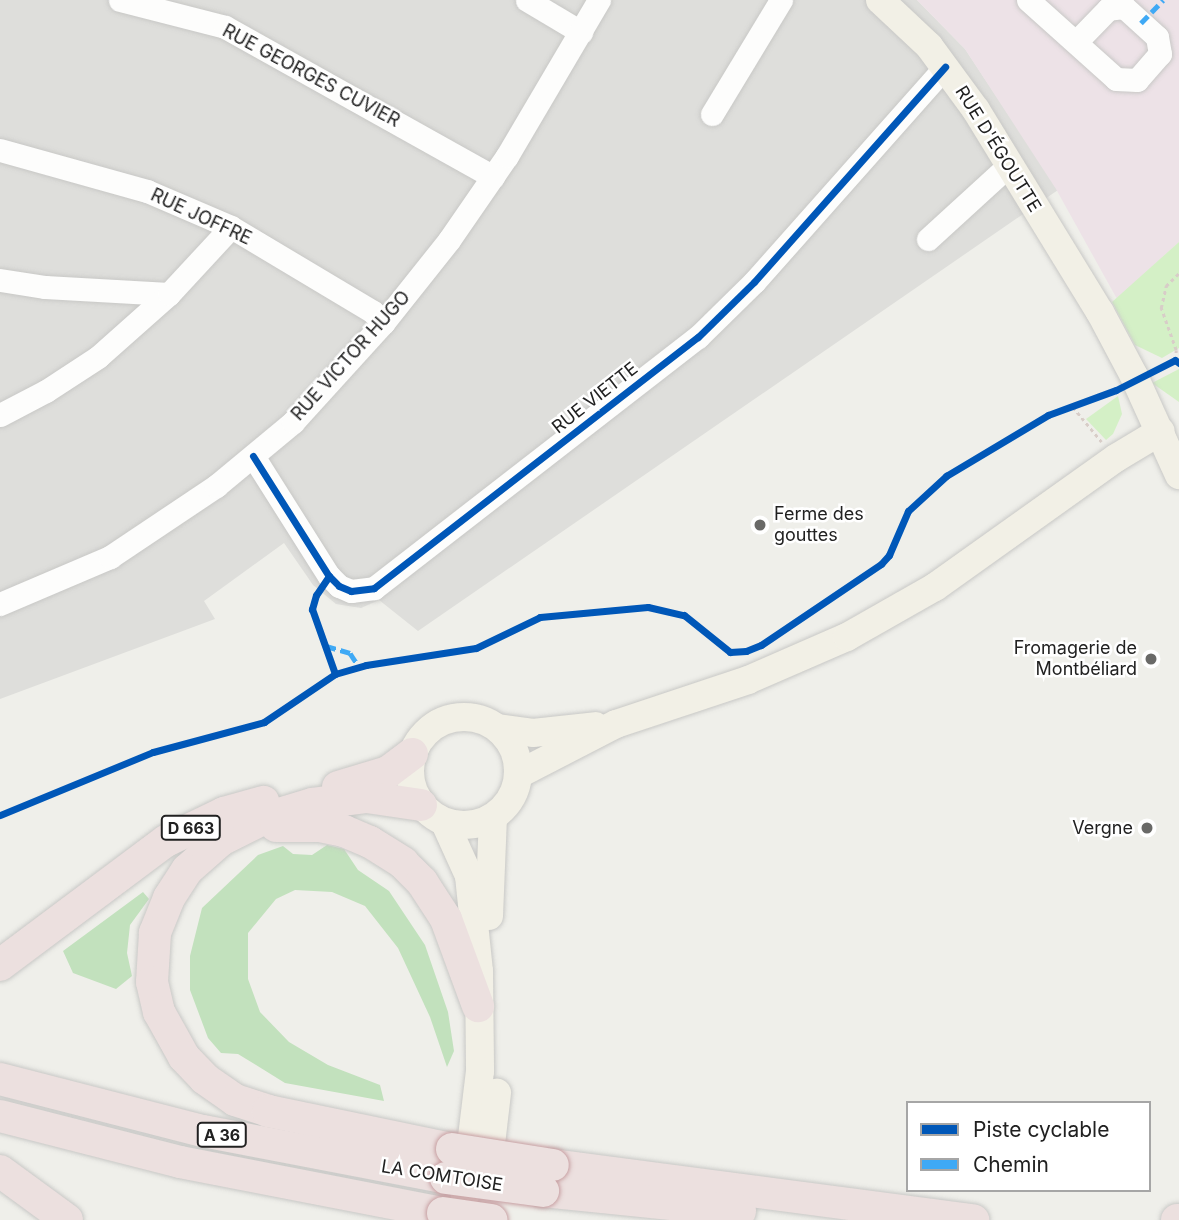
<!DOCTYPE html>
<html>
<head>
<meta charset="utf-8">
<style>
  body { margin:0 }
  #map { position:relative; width:1179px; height:1220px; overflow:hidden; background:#efefea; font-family:Inter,sans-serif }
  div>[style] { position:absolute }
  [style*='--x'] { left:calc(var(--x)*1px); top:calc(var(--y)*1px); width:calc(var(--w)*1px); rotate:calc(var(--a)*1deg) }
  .residential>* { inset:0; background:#dededb }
  .industrial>* { inset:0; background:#ede2e7 }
  .grass>* { inset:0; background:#d4f0c6 }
  .forest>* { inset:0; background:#c2e1bd }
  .path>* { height:2.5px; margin-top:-1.25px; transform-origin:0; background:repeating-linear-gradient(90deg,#d8cdc8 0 3.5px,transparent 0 7px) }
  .roads { filter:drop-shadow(0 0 2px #c8c8c6) drop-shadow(0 0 2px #c8c8c6) }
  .minor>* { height:23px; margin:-11.5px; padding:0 11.5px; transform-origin:11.5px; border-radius:11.5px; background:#fdfdfc }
  .major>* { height:28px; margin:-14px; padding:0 14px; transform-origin:14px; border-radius:14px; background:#f2f0e6 }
  .major>.ring { margin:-14px; padding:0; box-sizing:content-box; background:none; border:28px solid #f2f0e6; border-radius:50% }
  .highway>* { height:32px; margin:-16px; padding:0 16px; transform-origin:16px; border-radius:16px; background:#ece0df }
  .bridges { filter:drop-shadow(0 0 2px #c79fa2) drop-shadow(0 0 2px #c79fa2) }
  .highway-bridge>* { height:32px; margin:-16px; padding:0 16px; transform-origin:16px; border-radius:16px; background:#ece0df }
  .quiet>* { height:5px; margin-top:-2.5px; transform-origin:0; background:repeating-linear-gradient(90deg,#3fa9f5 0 10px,transparent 0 15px) }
  .cycleway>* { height:7px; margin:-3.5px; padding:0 3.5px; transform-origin:3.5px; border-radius:3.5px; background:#0057b8 }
  .dots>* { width:19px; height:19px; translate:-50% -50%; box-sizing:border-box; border:4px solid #fff; border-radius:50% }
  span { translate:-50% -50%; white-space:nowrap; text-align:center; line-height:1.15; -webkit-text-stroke:5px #fff; paint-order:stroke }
  .shield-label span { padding:2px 5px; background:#fff; border:2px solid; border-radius:5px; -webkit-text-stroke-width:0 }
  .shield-label { font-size:16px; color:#212121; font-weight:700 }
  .street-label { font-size:18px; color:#212121 }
  .poi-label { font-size:18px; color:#212121 }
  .left { translate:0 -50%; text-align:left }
  .right { translate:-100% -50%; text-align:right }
  .legend { position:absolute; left:906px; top:1101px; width:245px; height:91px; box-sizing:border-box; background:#fff; border:2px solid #a6a6a6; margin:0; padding:9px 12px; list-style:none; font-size:21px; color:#212121 }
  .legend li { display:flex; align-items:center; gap:14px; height:35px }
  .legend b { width:35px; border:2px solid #a6a6a6 }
</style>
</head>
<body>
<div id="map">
  <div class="residential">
    <div style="clip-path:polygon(0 0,917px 0,965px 49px,1058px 190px,418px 631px,379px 600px,361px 608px,336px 604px,313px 585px,284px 543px,204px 601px,215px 619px,0 699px)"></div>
  </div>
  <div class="industrial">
    <div style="clip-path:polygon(917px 0,1179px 0,1179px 242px,1117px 299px,1056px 189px,965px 49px)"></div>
  </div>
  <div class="grass">
    <div style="clip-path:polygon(1179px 242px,1179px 348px,1162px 358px,1135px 345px,1112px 302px)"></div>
    <div style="clip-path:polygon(1179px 369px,1179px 402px,1152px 383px)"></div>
    <div style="clip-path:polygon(1118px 396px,1122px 414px,1113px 434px,1106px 440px,1086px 419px)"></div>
  </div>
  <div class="forest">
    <div style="clip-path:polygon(327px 845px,344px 849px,358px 870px,389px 891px,425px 945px,448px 1012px,454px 1051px,447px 1067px,430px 1017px,398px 948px,365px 906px,332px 892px,295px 890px,276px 899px,248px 933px,248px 979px,260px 1012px,289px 1042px,328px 1065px,380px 1085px,384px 1101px,285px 1083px,238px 1054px,221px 1053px,208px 1038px,190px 990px,190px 956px,202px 908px,258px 855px,283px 846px,293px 854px,312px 855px)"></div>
    <div style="clip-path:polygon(143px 892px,149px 899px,130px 925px,127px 953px,132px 976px,116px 989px,73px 973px,63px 951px)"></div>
  </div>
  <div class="path">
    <div style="--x:1175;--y:360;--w:10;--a:-84"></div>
    <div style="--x:1176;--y:350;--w:45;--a:-109.7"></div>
    <div style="--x:1161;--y:308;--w:23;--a:-77"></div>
    <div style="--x:1166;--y:286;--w:18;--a:-45"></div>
    <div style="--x:1073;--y:407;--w:45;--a:50.4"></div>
  </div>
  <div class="roads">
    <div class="minor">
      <div style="--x:120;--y:0;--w:108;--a:14.4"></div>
      <div style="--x:225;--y:27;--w:307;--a:29.2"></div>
      <div style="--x:527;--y:0;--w:63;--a:30.7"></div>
      <div style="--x:1028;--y:0;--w:118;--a:41.9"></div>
      <div style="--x:1116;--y:79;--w:21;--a:3"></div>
      <div style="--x:1137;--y:80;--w:35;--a:-49"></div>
      <div style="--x:1160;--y:54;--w:17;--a:-100"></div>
      <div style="--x:1157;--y:37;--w:45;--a:-137.7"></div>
      <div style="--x:1124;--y:7;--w:16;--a:173"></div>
      <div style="--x:1108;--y:9;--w:46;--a:134.1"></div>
      <div style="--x:712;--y:114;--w:133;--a:-58.8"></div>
      <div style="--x:0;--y:150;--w:153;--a:15.6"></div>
      <div style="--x:147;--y:191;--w:91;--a:23.2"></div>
      <div style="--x:231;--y:227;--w:165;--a:30.9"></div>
      <div style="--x:373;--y:312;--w:15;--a:48"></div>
      <div style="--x:928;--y:239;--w:110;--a:-42.4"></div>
      <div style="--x:0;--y:280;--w:46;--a:8.8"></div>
      <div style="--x:45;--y:287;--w:124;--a:3.2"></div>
      <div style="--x:0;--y:415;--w:52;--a:-27.6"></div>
      <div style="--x:46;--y:391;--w:62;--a:-33.2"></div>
      <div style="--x:98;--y:357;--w:95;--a:-41.6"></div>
      <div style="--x:169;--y:294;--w:91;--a:-47.2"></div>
      <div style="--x:253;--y:456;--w:142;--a:57.7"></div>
      <div style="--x:329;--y:576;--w:14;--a:45"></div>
      <div style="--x:339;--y:586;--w:13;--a:23"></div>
      <div style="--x:351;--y:591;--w:23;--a:-7"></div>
      <div style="--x:374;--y:588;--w:410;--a:-37.8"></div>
      <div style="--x:698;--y:337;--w:78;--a:-44.5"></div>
      <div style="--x:754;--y:282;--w:288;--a:-48.4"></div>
      <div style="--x:0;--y:604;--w:120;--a:-23.1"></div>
      <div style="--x:110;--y:557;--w:128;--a:-33.8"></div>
      <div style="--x:216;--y:486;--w:100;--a:-39.7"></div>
      <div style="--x:293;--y:422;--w:134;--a:-47.7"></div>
      <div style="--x:383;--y:323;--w:106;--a:-51.5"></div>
      <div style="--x:449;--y:240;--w:102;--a:-55.4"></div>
      <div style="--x:507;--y:156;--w:181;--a:-59.5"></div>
    </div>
    <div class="major">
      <div style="--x:880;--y:0;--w:67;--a:43.2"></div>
      <div style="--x:929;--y:46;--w:79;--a:53.7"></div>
      <div style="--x:976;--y:110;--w:237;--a:58.5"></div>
      <div style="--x:1100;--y:312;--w:72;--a:62"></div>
      <div style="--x:1134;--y:376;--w:109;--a:65.6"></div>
      <div class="ring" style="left:410px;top:717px;width:80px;height:80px"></div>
      <div style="--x:498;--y:728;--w:35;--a:8"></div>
      <div style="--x:533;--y:733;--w:63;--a:-6.3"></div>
      <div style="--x:519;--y:774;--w:109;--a:-27.3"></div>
      <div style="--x:616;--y:724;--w:139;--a:-18.4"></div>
      <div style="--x:748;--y:680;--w:108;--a:-23.5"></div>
      <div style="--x:847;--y:637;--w:101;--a:-29.6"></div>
      <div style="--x:935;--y:587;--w:222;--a:-35.5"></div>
      <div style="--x:1116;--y:458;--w:52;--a:-31"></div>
      <div style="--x:445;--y:823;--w:58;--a:65.6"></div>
      <div style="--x:469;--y:876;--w:96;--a:84"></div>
      <div style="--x:479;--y:971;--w:100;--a:89.4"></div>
      <div style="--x:480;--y:1071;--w:150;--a:96.9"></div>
      <div style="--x:489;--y:916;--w:98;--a:-87.7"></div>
      <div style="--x:487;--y:1178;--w:86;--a:-83.3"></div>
    </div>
    <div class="highway">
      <div style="--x:338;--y:787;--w:52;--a:-16.7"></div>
      <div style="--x:388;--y:772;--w:30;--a:-37"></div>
      <div style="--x:421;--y:805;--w:55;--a:-171.6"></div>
      <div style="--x:367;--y:797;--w:55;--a:172.7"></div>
      <div style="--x:312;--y:804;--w:51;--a:163"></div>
      <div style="--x:263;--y:819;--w:47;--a:153.4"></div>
      <div style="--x:221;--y:840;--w:45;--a:138.6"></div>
      <div style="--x:187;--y:870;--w:33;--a:123"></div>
      <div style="--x:169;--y:898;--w:38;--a:112"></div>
      <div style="--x:155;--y:933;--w:49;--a:93.5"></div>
      <div style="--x:152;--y:982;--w:31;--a:77"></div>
      <div style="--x:159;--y:1012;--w:51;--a:60.9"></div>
      <div style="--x:184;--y:1057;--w:30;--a:46"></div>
      <div style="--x:205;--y:1079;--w:37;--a:35"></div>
      <div style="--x:235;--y:1100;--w:35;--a:18"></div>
      <div style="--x:268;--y:1111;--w:188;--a:11.7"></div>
      <div style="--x:276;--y:826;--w:44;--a:0"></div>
      <div style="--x:320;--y:826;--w:25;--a:12"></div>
      <div style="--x:344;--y:831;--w:28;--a:23"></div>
      <div style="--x:370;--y:842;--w:39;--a:32"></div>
      <div style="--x:403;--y:863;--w:27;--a:45"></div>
      <div style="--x:422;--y:882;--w:44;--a:57"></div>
      <div style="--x:446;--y:919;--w:93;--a:69.8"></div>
      <div style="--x:0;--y:965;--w:207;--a:-36.8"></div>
      <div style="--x:166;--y:841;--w:64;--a:-25.8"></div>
      <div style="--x:224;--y:813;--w:41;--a:-15.8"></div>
      <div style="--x:0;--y:1079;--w:210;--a:14.4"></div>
      <div style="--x:203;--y:1131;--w:248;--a:10.9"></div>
      <div style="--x:0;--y:1116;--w:186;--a:14.3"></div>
      <div style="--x:180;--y:1162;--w:268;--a:11"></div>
      <div style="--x:553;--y:1165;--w:424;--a:7.5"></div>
      <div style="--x:0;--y:1171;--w:83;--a:36.2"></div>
      <div style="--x:543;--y:1191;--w:198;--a:5.8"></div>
      <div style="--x:1177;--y:1220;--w:2;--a:0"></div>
    </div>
  </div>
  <div class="bridges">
    <div class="highway-bridge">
      <div style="--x:452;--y:1149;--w:102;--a:9"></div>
      <div style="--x:446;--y:1178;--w:98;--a:7.6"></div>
      <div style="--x:443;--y:1213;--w:49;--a:8.3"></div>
    </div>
  </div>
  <div class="quiet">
    <div style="--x:1141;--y:23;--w:32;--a:-46"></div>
    <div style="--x:326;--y:646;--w:25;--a:16"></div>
    <div style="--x:350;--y:653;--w:17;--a:57"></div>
  </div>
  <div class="cycleway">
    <div style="--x:253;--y:456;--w:142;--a:57.7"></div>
    <div style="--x:329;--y:576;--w:14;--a:45"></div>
    <div style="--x:339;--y:586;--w:13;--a:23"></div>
    <div style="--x:351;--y:591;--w:23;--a:-7"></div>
    <div style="--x:374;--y:588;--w:410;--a:-37.8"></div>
    <div style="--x:698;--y:337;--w:78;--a:-44.5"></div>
    <div style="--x:754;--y:282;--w:288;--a:-48.4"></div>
    <div style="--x:329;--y:576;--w:23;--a:124"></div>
    <div style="--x:316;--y:595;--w:15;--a:106"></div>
    <div style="--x:312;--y:609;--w:69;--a:70.5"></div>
    <div style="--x:0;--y:815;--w:165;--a:-22.4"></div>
    <div style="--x:153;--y:752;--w:115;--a:-15.1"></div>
    <div style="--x:264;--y:722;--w:86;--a:-34.1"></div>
    <div style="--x:335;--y:674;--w:32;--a:-16"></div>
    <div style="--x:366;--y:665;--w:111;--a:-8.8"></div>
    <div style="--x:476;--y:648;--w:71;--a:-25.8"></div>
    <div style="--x:540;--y:617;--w:108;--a:-5.3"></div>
    <div style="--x:648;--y:607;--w:37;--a:13"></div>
    <div style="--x:684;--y:615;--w:59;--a:38.8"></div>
    <div style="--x:730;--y:652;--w:16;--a:-4"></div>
    <div style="--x:746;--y:651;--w:16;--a:-22"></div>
    <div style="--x:761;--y:645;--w:145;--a:-34"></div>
    <div style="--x:881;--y:564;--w:12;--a:-48"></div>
    <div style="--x:889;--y:555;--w:48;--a:-66.6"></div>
    <div style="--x:908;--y:511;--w:52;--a:-42.6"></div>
    <div style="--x:946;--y:476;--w:119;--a:-30.9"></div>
    <div style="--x:1048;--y:415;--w:72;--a:-20.2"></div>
    <div style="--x:1116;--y:390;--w:66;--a:-27"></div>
    <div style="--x:1175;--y:360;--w:5;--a:37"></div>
  </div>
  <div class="dots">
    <div style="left:760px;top:525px;background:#696967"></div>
    <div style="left:1151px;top:659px;background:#696967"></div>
    <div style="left:1147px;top:828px;background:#696967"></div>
  </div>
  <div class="shield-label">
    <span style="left:191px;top:828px">D 663</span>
    <span style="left:222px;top:1135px">A 36</span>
  </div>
  <div class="street-label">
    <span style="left:311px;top:76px;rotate:28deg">RUE GEORGES CUVIER</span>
    <span style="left:998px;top:149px;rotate:58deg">RUE D'ÉGOUTTE</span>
    <span style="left:201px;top:217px;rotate:25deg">RUE JOFFRE</span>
    <span style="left:351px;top:356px;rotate:-48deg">RUE VICTOR HUGO</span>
    <span style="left:595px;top:398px;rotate:-38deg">RUE VIETTE</span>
    <span style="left:442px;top:1176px;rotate:9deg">LA COMTOISE</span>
  </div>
  <div class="poi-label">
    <span class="left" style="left:774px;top:525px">Ferme des<br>gouttes</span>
    <span class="right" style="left:1137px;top:659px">Fromagerie de<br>Montbéliard</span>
    <span class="right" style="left:1133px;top:828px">Vergne</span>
  </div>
  <ul class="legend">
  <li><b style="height:9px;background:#0057b8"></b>Piste cyclable</li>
  <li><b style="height:9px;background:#3fa9f5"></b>Chemin</li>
  </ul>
</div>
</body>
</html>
